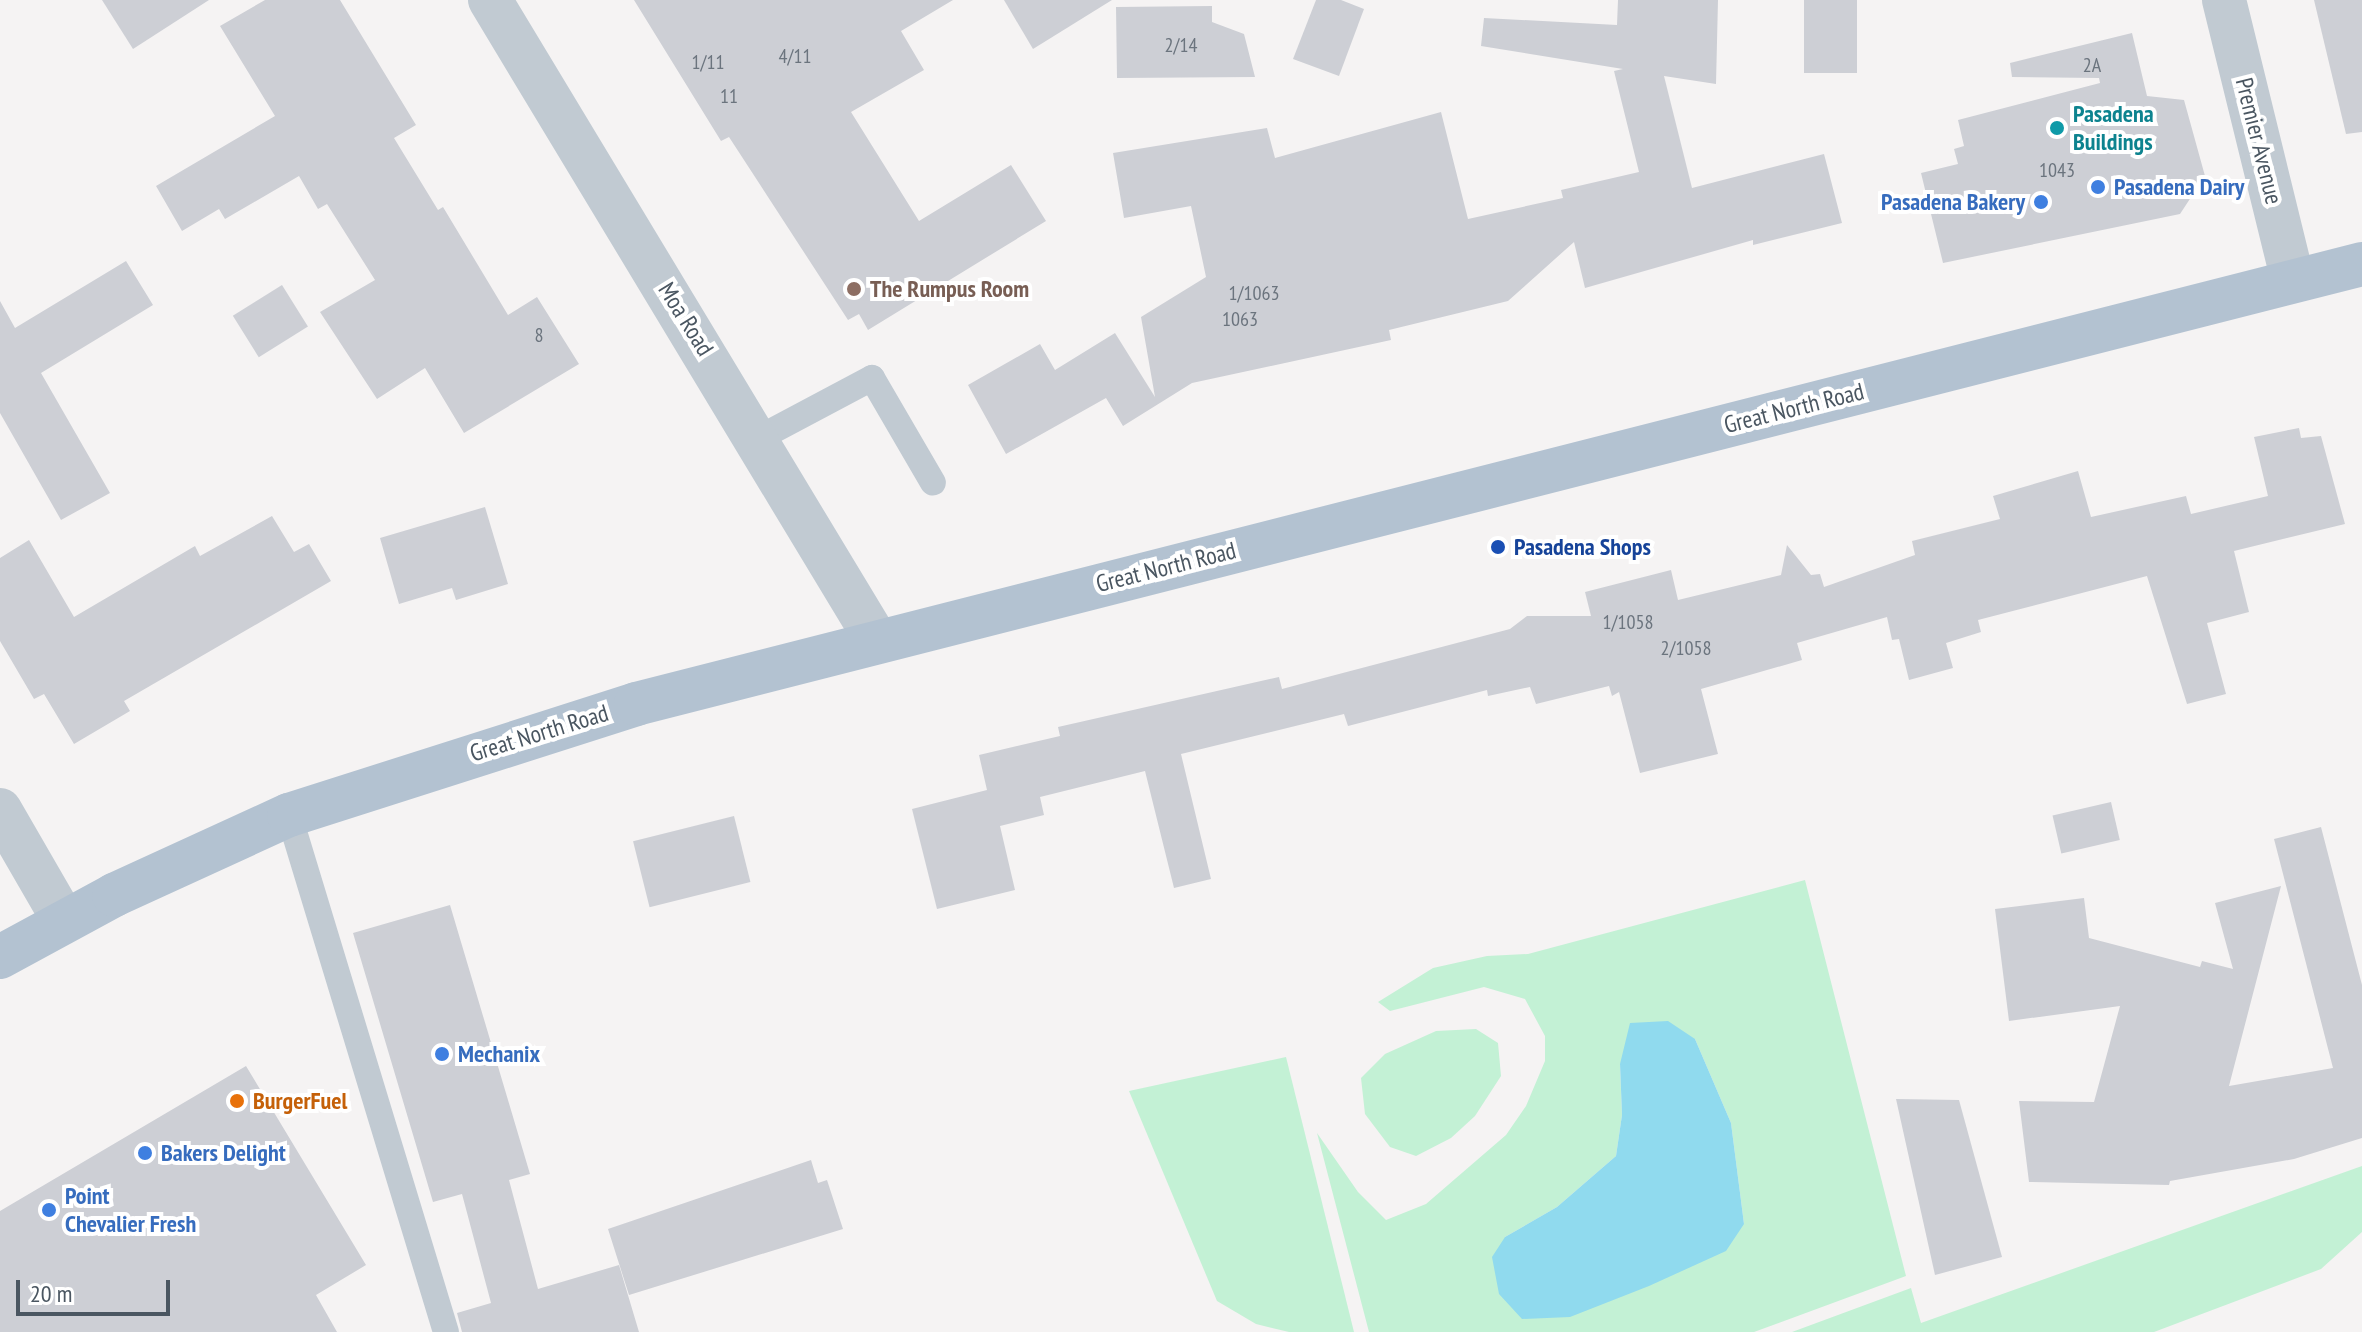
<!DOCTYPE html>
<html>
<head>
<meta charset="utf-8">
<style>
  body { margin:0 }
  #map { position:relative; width:2362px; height:1332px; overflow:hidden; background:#f5f3f3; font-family:"PT Sans Narrow",sans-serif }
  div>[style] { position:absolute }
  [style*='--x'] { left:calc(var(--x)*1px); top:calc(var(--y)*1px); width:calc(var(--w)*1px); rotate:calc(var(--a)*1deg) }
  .green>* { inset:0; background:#c3f1d5 }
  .water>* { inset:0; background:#90daee }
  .building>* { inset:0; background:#cdcfd5; transform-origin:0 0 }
  .lane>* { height:26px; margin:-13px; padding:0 13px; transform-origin:13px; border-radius:13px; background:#c1cad2 }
  .street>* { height:44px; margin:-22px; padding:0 22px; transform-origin:22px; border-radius:22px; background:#c1cad2 }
  .primary>* { height:44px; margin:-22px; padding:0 22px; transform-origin:22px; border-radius:22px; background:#b3c2d1 }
  .dots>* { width:22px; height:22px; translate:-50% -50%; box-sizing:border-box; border:4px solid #fff; border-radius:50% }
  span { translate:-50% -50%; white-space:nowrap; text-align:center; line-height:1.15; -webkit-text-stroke:8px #fff; paint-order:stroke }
  .number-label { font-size:20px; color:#6b747e }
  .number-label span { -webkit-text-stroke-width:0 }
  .culture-label { font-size:24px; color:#0d838f; font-weight:700 }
  .left { translate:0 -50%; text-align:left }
  .street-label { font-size:24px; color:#4a5661 }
  .shop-label { font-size:24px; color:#366cbe; font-weight:700 }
  .right { translate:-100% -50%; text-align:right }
  .education-label { font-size:24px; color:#785e54; font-weight:700 }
  .transit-label { font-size:24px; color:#164399; font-weight:700 }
  .food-label { font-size:24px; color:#c56008; font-weight:700 }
  .scale { position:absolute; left:16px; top:1280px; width:154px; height:36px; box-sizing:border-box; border:4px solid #4a5661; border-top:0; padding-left:10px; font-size:24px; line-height:28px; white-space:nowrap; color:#4a5661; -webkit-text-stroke:6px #fff; paint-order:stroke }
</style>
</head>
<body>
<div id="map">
  <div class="green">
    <div style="clip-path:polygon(evenodd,1805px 880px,1906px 1276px,1754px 1332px,1369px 1332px,1317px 1133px,1358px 1192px,1386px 1220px,1426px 1204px,1506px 1135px,1526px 1106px,1545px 1061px,1545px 1036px,1525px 999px,1484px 987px,1390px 1011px,1378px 1002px,1433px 968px,1487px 956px,1528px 954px,1805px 880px,1695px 1039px,1731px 1123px,1744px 1224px,1505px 1237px,1557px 1207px,1616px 1156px,1622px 1115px,1620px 1064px,1695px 1039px)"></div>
    <div style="clip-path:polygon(1476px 1029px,1498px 1043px,1501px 1076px,1475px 1116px,1451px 1138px,1416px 1156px,1390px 1147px,1365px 1114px,1361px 1078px,1385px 1054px,1436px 1031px)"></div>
    <div style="clip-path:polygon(1286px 1057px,1354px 1332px,1289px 1332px,1256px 1324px,1217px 1301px,1129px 1091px)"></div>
    <div style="clip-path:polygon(2362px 1166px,2362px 1232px,2321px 1269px,2154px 1332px,1792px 1332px,1911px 1288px,1921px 1323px)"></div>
  </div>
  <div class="water">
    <div style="clip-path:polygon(1668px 1021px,1695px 1039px,1731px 1123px,1744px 1224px,1726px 1251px,1649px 1286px,1570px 1317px,1522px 1319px,1499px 1294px,1492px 1257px,1505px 1237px,1557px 1207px,1616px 1156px,1622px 1115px,1620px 1064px,1630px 1023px)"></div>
  </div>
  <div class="building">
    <div style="clip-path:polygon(102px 0,209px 0,133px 49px)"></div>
    <div style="clip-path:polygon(265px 0,340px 0,416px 125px,394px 138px,438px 210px,443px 207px,508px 315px,537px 297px,579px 364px,464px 433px,425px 368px,377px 399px,320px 312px,375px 280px,327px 204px,318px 209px,299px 176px,225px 219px,219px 209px,182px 231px,156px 186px,275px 116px,220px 26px)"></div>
    <div style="clip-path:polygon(634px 0,953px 0,901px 31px,924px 70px,851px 112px,919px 221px,1011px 165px,1046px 221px,868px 330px,859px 314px,848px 320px,729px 137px,721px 141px)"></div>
    <div style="clip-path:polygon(1004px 0,1112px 0,1033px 49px)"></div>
    <div style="clip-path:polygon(1316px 0,1341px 0,1364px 9px,1339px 76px,1293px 59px)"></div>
    <div style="clip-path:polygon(1618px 0,1718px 0,1716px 84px,1664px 76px,1692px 188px,1824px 154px,1842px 223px,1753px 245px,1753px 240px,1585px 288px,1574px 242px,1508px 301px,1389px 330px,1391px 340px,1192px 383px,1123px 426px,1106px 398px,1006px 454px,968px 385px,1040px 344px,1055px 370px,1115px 333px,1155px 397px,1141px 317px,1206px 277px,1191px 206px,1124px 218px,1113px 153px,1267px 128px,1275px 158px,1441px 112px,1468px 219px,1563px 198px,1561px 190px,1639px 172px,1614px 71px,1623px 69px,1481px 46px,1484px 18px,1617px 25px)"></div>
    <div style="left:1804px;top:0;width:53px;height:73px"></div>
    <div style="clip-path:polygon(2314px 0,2362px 0,2362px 132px,2346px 134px)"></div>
    <div style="clip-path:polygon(1212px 6px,1212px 22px,1244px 34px,1255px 77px,1117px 78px,1116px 7px)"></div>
    <div style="clip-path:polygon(2132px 33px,2147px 96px,2184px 100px,2205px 176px,2180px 214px,1943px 263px,1921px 173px,1958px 164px,1954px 149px,1964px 146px,1958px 120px,2100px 83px,2099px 78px,2012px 77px,2010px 63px)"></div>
    <div style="clip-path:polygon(126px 261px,153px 305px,41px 373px,110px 493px,61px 520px,0 413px,0 301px,15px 328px)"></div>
    <div style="left:282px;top:285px;width:49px;height:58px;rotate:58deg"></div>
    <div style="clip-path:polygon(2299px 428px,2301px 438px,2321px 436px,2345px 524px,2234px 551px,2249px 612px,2207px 623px,2226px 694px,2187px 704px,2147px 576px,1978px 620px,1981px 632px,1946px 643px,1953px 668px,1909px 680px,1899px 639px,1892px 640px,1887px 617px,1797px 643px,1802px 660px,1701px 689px,1718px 754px,1640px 773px,1619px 692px,1612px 696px,1609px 686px,1536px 704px,1530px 687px,1488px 696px,1487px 690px,1348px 726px,1344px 714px,1181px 754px,1211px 879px,1174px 888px,1145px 771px,1040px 797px,1044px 815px,1000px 826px,1015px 890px,937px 909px,912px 809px,987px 790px,979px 755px,1060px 736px,1058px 727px,1279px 677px,1282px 689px,1510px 629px,1527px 616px,1591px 616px,1585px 592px,1671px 570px,1678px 600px,1781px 575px,1787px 545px,1811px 575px,1820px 574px,1824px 587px,1915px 555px,1912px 541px,2000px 519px,1993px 496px,2078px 471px,2091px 517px,2186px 496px,2191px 514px,2268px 496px,2254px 437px)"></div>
    <div style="clip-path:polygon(485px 507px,508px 584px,456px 600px,452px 588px,399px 604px,380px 538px)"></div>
    <div style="clip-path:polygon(272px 516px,294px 552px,309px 544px,331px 581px,124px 701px,130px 711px,74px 744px,44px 694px,34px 699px,0 641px,0 558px,29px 540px,74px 617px,195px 546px,200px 556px)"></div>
    <div style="left:2111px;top:802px;width:39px;height:60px;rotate:77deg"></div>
    <div style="left:734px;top:816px;width:68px;height:104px;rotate:76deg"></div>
    <div style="clip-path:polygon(2321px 827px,2362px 985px,2362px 1138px,2294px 1159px,2170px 1181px,2169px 1185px,2029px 1182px,2019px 1101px,2094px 1102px,2120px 1006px,2009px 1021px,1995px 909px,2084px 898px,2089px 938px,2200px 967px,2202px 961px,2233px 969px,2215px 903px,2281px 886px,2229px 1086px,2333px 1068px,2274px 839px)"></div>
    <div style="clip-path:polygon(450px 905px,530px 1174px,509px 1180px,538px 1289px,619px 1265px,639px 1332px,462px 1332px,457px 1313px,491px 1303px,462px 1194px,433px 1202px,353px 933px)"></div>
    <div style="clip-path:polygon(246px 1066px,366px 1265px,316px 1295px,337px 1332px,0 1332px,0 1211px)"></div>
    <div style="clip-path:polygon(1896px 1099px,1959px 1100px,2002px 1257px,1935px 1275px)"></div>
    <div style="clip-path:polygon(811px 1160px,818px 1183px,827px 1180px,843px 1229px,629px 1295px,608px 1229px)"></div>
  </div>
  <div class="lane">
    <div style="--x:759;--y:438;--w:128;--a:-28"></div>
    <div style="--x:872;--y:378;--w:121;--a:59.8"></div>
    <div style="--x:289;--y:815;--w:540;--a:73.11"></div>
  </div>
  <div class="street">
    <div style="--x:490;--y:0;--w:749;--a:58.88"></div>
    <div style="--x:2224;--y:0;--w:289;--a:76.2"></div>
    <div style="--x:0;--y:810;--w:128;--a:60"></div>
  </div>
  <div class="primary">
    <div style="--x:0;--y:957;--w:130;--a:-28.5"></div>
    <div style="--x:114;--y:895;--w:192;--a:-24.6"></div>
    <div style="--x:289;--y:815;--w:364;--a:-17.7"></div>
    <div style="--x:636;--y:704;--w:1781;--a:-14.3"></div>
  </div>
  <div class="dots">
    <div style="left:2057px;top:128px;background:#0f9aa8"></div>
    <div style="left:2098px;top:187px;background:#3f7fe0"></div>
    <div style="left:2041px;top:202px;background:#3f7fe0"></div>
    <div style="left:854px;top:289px;background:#8d6e63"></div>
    <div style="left:1498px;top:547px;background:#1a4fb4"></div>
    <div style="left:442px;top:1054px;background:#3f7fe0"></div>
    <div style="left:237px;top:1101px;background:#e8710a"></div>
    <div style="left:145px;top:1153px;background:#3f7fe0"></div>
    <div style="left:49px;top:1210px;background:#3f7fe0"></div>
  </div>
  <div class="number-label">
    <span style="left:1181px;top:45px">2/14</span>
    <span style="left:795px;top:56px">4/11</span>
    <span style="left:708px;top:62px">1/11</span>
    <span style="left:2092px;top:65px">2A</span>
    <span style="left:729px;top:96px">11</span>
    <span style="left:2057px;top:170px">1043</span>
    <span style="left:1254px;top:293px">1/1063</span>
    <span style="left:1240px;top:319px">1063</span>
    <span style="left:539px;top:335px">8</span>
    <span style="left:1628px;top:622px">1/1058</span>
    <span style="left:1686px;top:648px">2/1058</span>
  </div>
  <div class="culture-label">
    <span class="left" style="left:2073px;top:128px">Pasadena<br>Buildings</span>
  </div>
  <div class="street-label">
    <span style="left:2259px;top:141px;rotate:76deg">Premier Avenue</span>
    <span style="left:686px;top:319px;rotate:58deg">Moa Road</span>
    <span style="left:1794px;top:408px;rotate:-14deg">Great North Road</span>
    <span style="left:1166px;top:567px;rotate:-14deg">Great North Road</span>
    <span style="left:539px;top:733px;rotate:-17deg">Great North Road</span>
  </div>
  <div class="shop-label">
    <span class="left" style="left:2114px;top:187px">Pasadena Dairy</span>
    <span class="right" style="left:2025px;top:202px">Pasadena Bakery</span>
    <span class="left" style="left:458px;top:1054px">Mechanix</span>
    <span class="left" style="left:161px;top:1153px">Bakers Delight</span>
    <span class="left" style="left:65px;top:1210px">Point<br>Chevalier Fresh</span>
  </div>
  <div class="education-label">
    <span class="left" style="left:870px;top:289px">The Rumpus Room</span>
  </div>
  <div class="transit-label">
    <span class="left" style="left:1514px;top:547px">Pasadena Shops</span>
  </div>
  <div class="food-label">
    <span class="left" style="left:253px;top:1101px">BurgerFuel</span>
  </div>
  <div class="scale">20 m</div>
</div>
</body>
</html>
